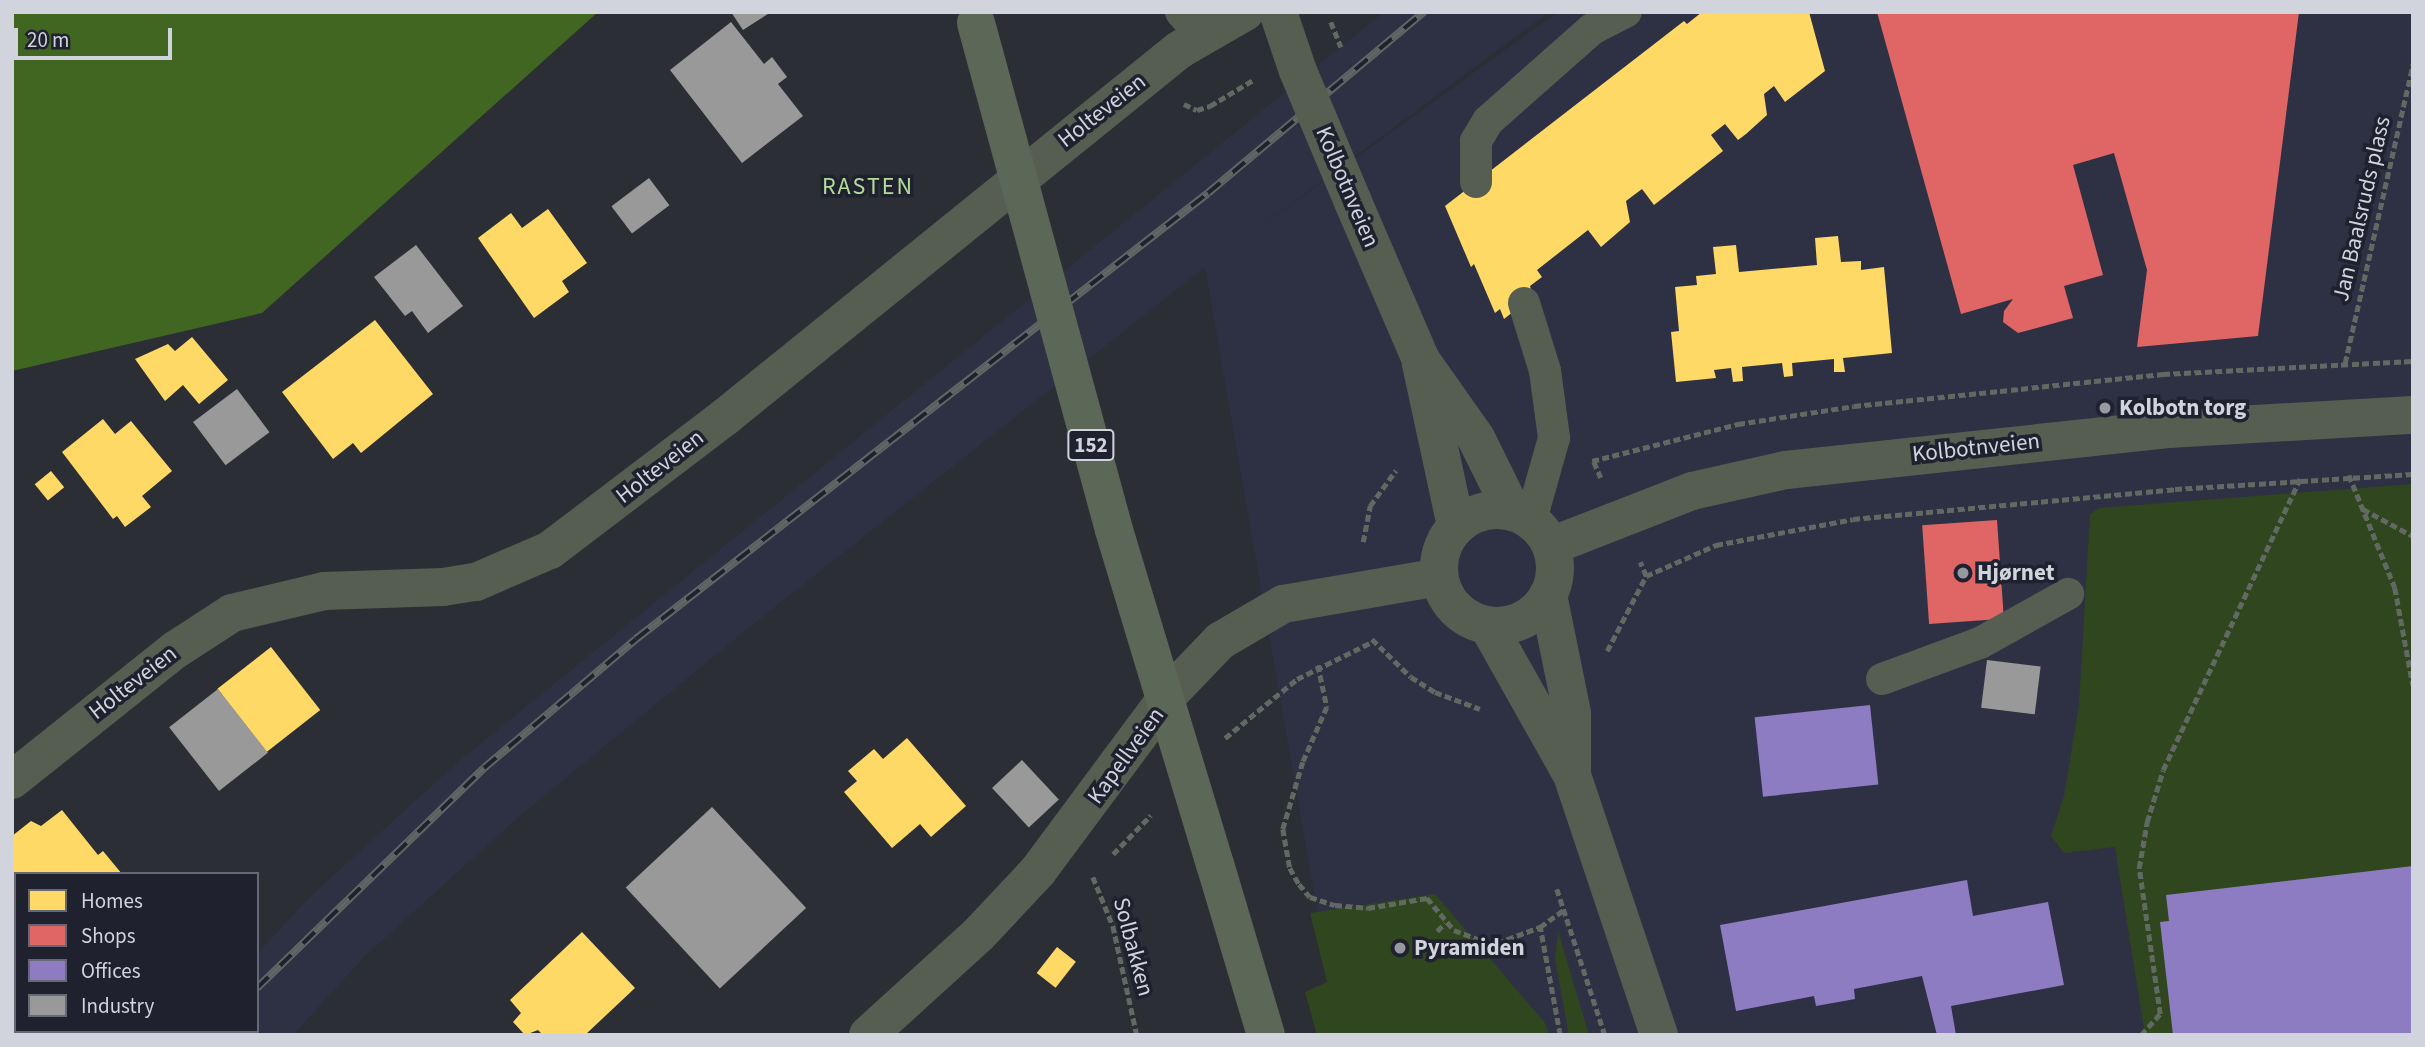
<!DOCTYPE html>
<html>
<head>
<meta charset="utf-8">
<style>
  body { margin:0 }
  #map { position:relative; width:2425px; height:1047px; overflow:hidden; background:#2c2e35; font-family:"Source Sans 3",sans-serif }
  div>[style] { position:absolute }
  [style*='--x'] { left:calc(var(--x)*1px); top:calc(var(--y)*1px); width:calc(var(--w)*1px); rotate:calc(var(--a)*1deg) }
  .built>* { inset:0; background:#2e3144 }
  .green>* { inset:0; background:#2f461e }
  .forest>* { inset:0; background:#406622 }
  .homes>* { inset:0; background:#ffd966; transform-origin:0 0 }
  .shops>* { inset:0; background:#e06666; transform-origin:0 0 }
  .offices>* { inset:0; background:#8e7cc3; transform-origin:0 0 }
  .industry>* { inset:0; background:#999; transform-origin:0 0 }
  .path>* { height:4.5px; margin-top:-2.25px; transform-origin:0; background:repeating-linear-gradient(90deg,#626962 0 7px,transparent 0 10.5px) }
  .service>* { height:32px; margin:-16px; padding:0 16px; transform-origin:16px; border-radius:16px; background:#565e51 }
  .minor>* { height:38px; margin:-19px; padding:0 19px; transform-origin:19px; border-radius:19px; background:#565e51 }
  .tertiary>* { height:38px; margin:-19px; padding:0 19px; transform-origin:19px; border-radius:19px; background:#565e51 }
  .tertiary>.ring { margin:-19px; padding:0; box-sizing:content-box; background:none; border:38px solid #565e51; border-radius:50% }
  .primary>* { height:38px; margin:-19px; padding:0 19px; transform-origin:19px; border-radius:19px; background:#5c6857 }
  .rail>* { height:8px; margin-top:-4px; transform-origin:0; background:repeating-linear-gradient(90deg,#1f212f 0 16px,#616563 0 32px); box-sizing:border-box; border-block:2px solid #616563 }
  .path-bridge>* { height:4.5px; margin-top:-2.25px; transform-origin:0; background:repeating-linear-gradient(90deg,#626962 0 7px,transparent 0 10.5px) }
  .tertiary-bridge>* { height:38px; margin:-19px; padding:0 19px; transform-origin:19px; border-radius:19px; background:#565e51 }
  .primary-bridge>* { height:38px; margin:-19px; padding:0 19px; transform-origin:19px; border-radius:19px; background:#5c6857 }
  .dots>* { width:19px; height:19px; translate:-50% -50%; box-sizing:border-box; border:4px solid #1f212f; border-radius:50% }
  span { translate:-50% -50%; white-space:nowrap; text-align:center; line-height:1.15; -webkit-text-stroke:7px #1f212f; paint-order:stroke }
  .shield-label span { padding:2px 5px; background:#1f212f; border:2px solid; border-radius:5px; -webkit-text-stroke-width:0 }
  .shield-label { font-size:21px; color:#d1d3dd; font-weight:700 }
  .street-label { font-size:23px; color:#d1d3dd }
  .poi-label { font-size:23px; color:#d1d3dd; font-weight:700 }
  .left { translate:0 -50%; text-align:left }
  .neighbourhood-label { font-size:24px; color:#b3dc99; letter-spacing:2px }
  .frame { position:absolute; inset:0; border:14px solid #d1d3dd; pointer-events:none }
  .legend { position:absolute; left:14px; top:872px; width:245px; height:161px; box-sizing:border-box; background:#1f212f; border:2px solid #666875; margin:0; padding:9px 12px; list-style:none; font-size:21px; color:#d1d3dd }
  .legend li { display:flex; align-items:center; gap:14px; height:35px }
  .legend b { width:35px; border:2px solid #666875 }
  .scale { position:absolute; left:14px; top:28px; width:158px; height:32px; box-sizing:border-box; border:4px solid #d1d3dd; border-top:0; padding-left:9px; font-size:21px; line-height:24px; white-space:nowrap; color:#d1d3dd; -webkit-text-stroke:5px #1f212f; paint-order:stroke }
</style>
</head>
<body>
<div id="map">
  <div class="built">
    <div style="clip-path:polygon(1384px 12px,1549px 12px,1245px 238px,1558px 12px,2413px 12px,2413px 1035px,1339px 1035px,1205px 267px,752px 625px,516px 819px,365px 956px,293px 1035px,181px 1035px,257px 1031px,257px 954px,313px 894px,459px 761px)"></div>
  </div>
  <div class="green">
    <div style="clip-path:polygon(2413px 484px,2413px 1035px,2145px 1035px,2115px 847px,2064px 853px,2051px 836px,2064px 796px,2079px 705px,2090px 514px,2099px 508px)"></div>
    <div style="clip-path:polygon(1435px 894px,1545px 1023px,1549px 1035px,1317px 1035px,1305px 992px,1327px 982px,1310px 913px)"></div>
    <div style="clip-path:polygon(1558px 931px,1589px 1035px,1569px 1035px,1555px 959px)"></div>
  </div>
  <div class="forest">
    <div style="clip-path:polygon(12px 12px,598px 12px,262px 313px,12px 371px)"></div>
  </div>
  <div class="homes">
    <div style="clip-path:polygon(1702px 12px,1809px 12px,1825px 71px,1785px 102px,1774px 86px,1764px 94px,1767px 115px,1746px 134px,1738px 140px,1725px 124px,1711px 135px,1723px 151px,1654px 205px,1642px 189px,1626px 201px,1630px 222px,1601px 247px,1588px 230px,1537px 270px,1542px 277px,1530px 286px,1533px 296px,1504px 319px,1500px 309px,1495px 313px,1474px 264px,1471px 267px,1445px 206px,1684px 21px,1687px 24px)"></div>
    <div style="clip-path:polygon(548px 209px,587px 263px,562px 281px,569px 292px,534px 318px,478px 238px,511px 213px,522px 228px)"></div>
    <div style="clip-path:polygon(1838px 236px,1841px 262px,1861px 261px,1861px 270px,1884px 267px,1892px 353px,1843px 358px,1845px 372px,1834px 372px,1834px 359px,1792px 363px,1793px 376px,1784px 377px,1782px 363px,1742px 367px,1743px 381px,1733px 382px,1731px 368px,1714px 370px,1716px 378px,1676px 382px,1671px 332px,1679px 331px,1675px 287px,1697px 285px,1696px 276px,1716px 274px,1713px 247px,1736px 245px,1739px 272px,1817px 265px,1815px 238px)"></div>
    <div style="clip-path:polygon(375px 320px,433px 394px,361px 453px,353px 443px,333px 459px,282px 392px)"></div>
    <div style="clip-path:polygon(192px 337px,228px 380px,199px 404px,183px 385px,165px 401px,135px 359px,168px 344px,175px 351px)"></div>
    <div style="clip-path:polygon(103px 419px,115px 434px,131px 421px,172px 471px,142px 496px,151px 507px,125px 527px,117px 516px,113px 519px,62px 452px)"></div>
    <div style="left:51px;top:471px;width:21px;height:21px;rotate:51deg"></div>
    <div style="left:271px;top:647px;width:80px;height:68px;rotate:52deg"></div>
    <div style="clip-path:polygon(907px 738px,966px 806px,931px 837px,920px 824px,892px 848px,844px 792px,857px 781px,848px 771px,874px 749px,883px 759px)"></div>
    <div style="clip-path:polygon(62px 810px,98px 855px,103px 851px,122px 874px,16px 874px,16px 917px,12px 836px,31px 821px,41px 826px)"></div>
    <div style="clip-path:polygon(582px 932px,635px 988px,585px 1035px,543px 1035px,538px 1030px,525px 1035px,513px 1022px,521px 1013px,510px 1000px)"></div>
    <div style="left:1057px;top:947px;width:24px;height:33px;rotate:38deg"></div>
  </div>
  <div class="shops">
    <div style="clip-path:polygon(1877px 12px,2299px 12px,2258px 336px,2137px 347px,2147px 270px,2114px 153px,2073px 165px,2103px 275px,2064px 286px,2073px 318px,2018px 333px,2003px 322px,2004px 311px,2013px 299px,1961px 314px)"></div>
    <div style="left:1997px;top:520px;width:99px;height:75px;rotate:86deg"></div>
  </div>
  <div class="offices">
    <div style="left:1870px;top:705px;width:80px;height:116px;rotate:84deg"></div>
    <div style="clip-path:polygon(2413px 866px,2413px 1035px,2173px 1035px,2160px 922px,2169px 921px,2166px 895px)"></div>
    <div style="clip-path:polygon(1967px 880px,1973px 916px,2048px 902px,2064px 985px,1951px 1006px,1956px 1035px,1937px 1035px,1922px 976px,1854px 989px,1855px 999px,1816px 1006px,1814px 996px,1736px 1011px,1720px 925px)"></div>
  </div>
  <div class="industry">
    <div style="clip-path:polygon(731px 12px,771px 12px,743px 30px)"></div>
    <div style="clip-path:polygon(731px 22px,764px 64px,772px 57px,787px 77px,778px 84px,803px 116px,742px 163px,670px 70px)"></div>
    <div style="left:649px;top:178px;width:34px;height:47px;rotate:53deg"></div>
    <div style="clip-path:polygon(416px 245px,463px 306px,428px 333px,412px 311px,405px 316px,374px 277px)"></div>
    <div style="left:237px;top:389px;width:54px;height:55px;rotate:53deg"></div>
    <div style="left:1987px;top:660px;width:54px;height:48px;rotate:7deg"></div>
    <div style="left:218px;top:689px;width:81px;height:62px;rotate:52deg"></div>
    <div style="left:1022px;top:760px;width:54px;height:41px;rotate:47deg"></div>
    <div style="left:712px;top:807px;width:138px;height:118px;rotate:47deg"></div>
  </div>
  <div class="path">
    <div style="--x:1184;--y:104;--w:14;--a:25"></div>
    <div style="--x:1197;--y:110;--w:14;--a:-17"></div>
    <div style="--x:1210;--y:106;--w:50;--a:-31.2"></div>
    <div style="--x:2345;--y:363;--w:307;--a:-77.2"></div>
    <div style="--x:1592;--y:461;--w:151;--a:-14.2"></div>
    <div style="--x:1738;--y:424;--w:117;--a:-8.8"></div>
    <div style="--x:1854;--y:406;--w:311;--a:-5.9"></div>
    <div style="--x:2163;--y:374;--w:250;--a:-3"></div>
    <div style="--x:1594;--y:462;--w:17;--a:66"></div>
    <div style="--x:2349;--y:475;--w:122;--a:67.8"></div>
    <div style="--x:2395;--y:588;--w:99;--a:79.5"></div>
    <div style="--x:2363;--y:509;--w:57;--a:28.4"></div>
    <div style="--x:1363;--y:542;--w:37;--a:-79"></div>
    <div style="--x:1370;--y:506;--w:44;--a:-54.2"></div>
    <div style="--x:1646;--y:576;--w:77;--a:-23.9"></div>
    <div style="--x:1716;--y:545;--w:139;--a:-10.7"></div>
    <div style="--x:1853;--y:519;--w:323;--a:-5.3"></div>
    <div style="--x:2175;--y:489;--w:238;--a:-3.6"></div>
    <div style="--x:1372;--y:639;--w:54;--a:44.3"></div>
    <div style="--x:1411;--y:677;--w:28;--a:32"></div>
    <div style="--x:1435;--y:692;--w:48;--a:20.7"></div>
    <div style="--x:1607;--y:651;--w:85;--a:-62.5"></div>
    <div style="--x:1646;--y:576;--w:15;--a:-113"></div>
    <div style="--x:1318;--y:665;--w:43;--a:77.9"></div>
    <div style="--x:1327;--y:707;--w:60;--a:113.6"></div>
    <div style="--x:1303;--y:762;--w:70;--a:106.6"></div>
    <div style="--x:1283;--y:829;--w:40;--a:80"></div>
    <div style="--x:1290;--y:868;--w:18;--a:61"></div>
    <div style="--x:1299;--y:884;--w:17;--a:50"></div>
    <div style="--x:1310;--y:897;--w:26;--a:18"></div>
    <div style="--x:1335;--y:905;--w:33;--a:5"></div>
    <div style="--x:1368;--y:908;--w:60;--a:-9.6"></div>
    <div style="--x:1427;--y:898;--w:42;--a:49.8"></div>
    <div style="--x:1454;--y:930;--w:30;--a:21"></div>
    <div style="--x:1482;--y:941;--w:15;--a:8"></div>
    <div style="--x:1497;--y:943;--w:46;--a:-20.4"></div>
    <div style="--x:1225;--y:738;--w:93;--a:-39.3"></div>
    <div style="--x:1297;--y:679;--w:84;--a:-26.3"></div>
    <div style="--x:1113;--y:854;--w:54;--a:-45.7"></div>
    <div style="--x:1093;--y:877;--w:53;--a:67.8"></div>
    <div style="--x:1113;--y:926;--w:112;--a:77.6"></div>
    <div style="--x:1557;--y:889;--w:154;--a:71.8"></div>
    <div style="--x:1437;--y:931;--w:11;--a:-45"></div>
    <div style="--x:1560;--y:1035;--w:110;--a:-100.5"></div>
    <div style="--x:1540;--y:927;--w:29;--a:-36"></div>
    <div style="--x:2141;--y:1035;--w:28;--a:-48"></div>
    <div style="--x:2160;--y:1014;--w:148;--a:-98.2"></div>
    <div style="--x:2139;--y:868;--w:47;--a:-80.1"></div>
    <div style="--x:2147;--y:822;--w:54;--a:-72.9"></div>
    <div style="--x:2163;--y:770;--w:322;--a:-64.8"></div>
  </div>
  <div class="service">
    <div style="--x:1181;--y:12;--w:30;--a:48"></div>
    <div style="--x:1476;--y:182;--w:41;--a:-90"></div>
    <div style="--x:1476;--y:141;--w:23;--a:-59"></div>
    <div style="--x:1488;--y:121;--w:139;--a:-41.5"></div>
    <div style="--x:1592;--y:29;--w:38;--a:-27"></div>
    <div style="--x:1524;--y:303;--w:71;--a:72.8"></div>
    <div style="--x:1545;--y:371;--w:68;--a:82.3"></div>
    <div style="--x:1554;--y:438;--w:85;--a:105.7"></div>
    <div style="--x:1882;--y:679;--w:104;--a:-20.2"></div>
    <div style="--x:1980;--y:643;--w:101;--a:-29.1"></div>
  </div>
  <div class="minor">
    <div style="--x:12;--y:780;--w:208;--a:-38.6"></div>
    <div style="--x:175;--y:650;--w:68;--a:-33"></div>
    <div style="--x:232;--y:613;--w:95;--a:-13.4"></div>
    <div style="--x:324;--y:591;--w:119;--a:-1.9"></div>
    <div style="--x:443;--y:587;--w:33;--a:-9"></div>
    <div style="--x:476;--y:582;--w:81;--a:-23.4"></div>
    <div style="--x:550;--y:550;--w:220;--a:-37.2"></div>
    <div style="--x:725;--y:417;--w:584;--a:-38.95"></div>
    <div style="--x:1179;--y:50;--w:76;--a:-29.9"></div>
    <div style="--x:868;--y:1035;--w:149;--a:-42.3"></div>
    <div style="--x:978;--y:935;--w:88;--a:-46.8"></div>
    <div style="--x:1038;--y:871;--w:222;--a:-53.4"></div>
    <div style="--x:1170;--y:693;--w:72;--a:-46.1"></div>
    <div style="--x:1220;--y:641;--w:73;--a:-30.4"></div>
    <div style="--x:1283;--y:604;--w:158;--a:-9.8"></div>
  </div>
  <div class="tertiary">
    <div style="--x:1278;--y:12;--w:62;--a:71.3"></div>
    <div style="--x:1353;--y:202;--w:172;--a:66.7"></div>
    <div style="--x:1421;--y:360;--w:95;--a:54.8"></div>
    <div style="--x:1476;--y:438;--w:81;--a:63.7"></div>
    <div style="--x:1421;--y:364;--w:166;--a:77.8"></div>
    <div class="ring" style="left:1439px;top:510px;width:78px;height:78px"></div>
    <div style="--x:1551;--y:546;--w:151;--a:-21.3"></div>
    <div style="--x:1692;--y:491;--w:96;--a:-12.6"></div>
    <div style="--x:1786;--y:470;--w:384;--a:-6.1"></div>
    <div style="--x:2168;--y:429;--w:245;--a:-3.3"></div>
    <div style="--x:1548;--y:595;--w:120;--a:78.5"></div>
    <div style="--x:1572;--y:713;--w:60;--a:90"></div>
    <div style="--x:1488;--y:626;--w:171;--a:60.6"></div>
    <div style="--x:1572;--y:775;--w:274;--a:71.5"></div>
  </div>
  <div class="primary">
    <div style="--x:1215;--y:864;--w:178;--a:73.4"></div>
  </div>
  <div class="rail">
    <div style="--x:257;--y:988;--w:316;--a:-44.1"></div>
    <div style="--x:484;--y:768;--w:199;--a:-40.3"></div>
    <div style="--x:636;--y:639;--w:725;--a:-37.94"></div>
    <div style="--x:1208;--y:193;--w:282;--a:-40"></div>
    <div style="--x:211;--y:1035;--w:6;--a:-45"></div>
  </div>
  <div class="path-bridge">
    <div style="--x:1331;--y:22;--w:27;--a:68"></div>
  </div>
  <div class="tertiary-bridge">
    <div style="--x:1298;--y:71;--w:142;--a:67.2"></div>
  </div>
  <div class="primary-bridge">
    <div style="--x:976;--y:23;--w:525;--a:74.77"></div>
    <div style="--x:1114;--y:530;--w:349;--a:73.2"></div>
  </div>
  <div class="dots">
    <div style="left:2105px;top:408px;background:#9799a2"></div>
    <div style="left:1963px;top:573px;background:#9799a2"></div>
    <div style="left:1400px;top:948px;background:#9799a2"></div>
  </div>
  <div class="shield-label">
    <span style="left:1091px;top:445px">152</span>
  </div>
  <div class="street-label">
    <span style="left:1102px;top:111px;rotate:-38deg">Holteveien</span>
    <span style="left:1347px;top:187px;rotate:67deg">Kolbotnveien</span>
    <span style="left:2362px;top:209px;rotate:-77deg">Jan Baalsruds plass</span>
    <span style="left:1976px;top:448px;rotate:-6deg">Kolbotnveien</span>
    <span style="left:660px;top:467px;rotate:-38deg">Holteveien</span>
    <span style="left:133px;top:683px;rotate:-38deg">Holteveien</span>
    <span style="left:1126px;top:756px;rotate:-54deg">Kapellveien</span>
    <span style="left:1133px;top:947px;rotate:75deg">Solbakken</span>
  </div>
  <div class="poi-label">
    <span class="left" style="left:2119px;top:408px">Kolbotn torg</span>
    <span class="left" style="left:1977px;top:573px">Hjørnet</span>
    <span class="left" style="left:1414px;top:948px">Pyramiden</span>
  </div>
  <div class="neighbourhood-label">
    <span style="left:868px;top:187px">RASTEN</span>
  </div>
  <div class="frame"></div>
  <ul class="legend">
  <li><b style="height:19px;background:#ffd966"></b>Homes</li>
  <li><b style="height:19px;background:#e06666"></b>Shops</li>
  <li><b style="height:19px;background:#8e7cc3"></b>Offices</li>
  <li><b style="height:19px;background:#999"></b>Industry</li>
  </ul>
  <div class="scale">20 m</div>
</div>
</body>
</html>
